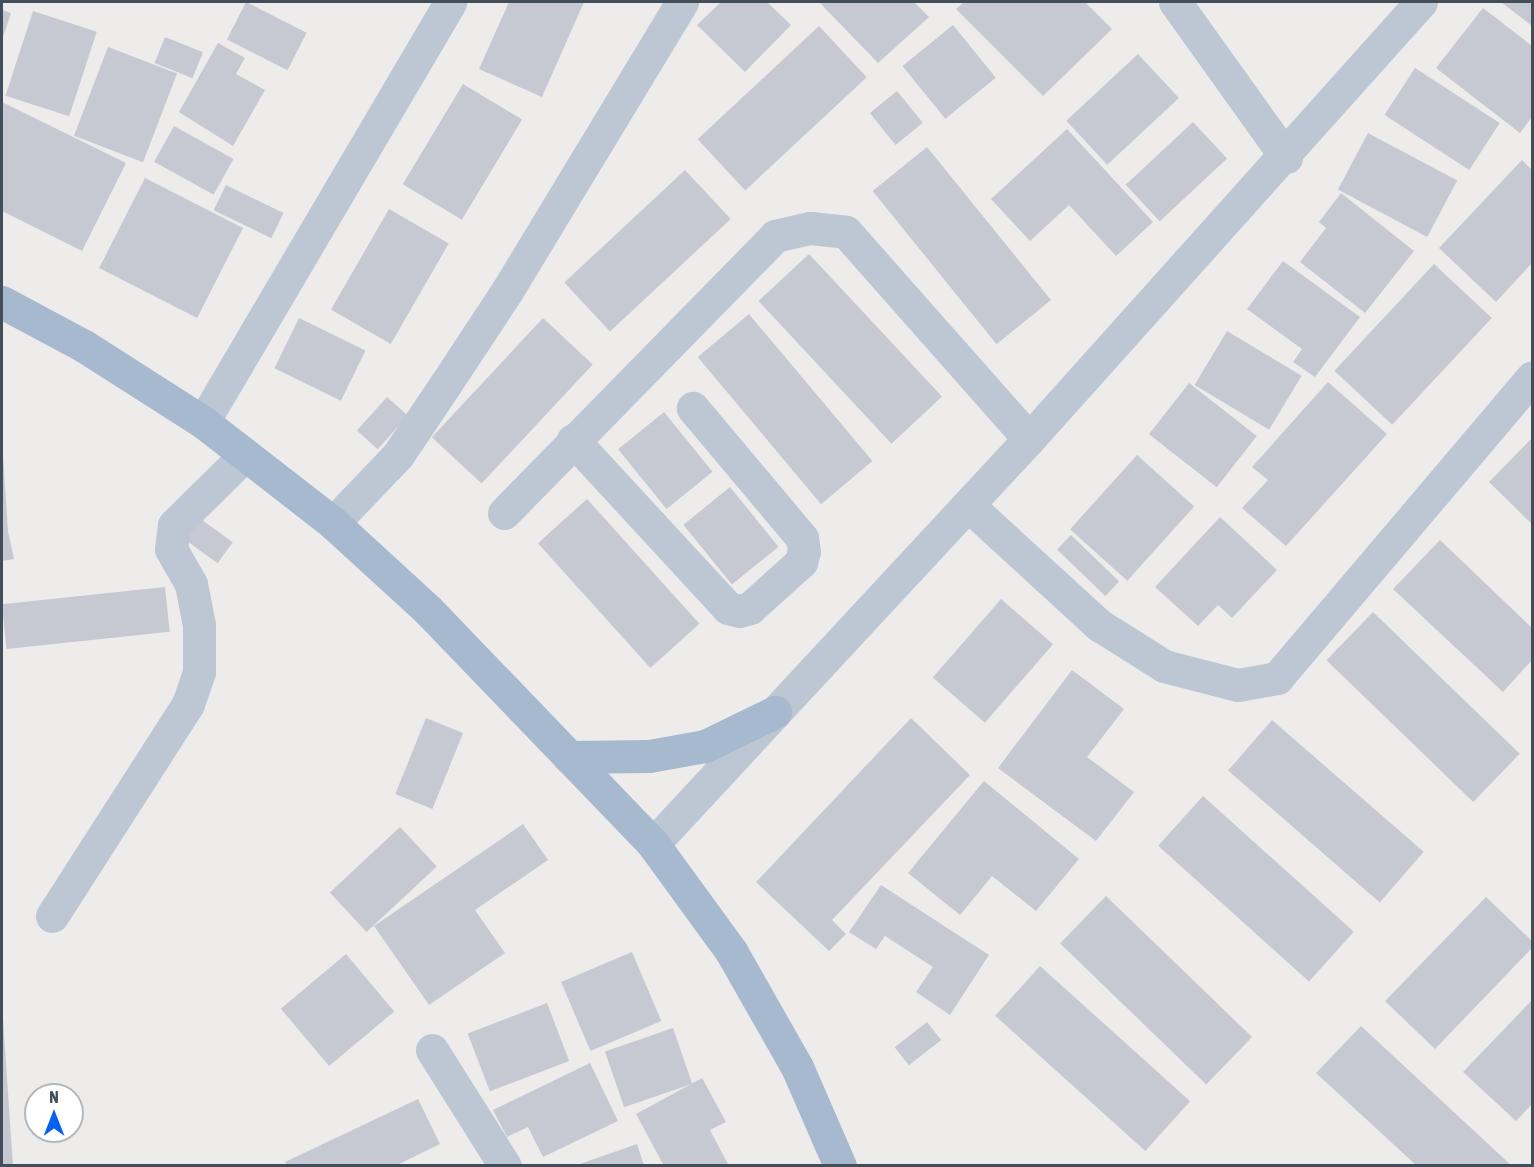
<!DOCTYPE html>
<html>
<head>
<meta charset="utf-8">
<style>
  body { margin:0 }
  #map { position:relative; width:1534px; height:1167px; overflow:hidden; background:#eeebeb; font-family:"Asap Condensed",sans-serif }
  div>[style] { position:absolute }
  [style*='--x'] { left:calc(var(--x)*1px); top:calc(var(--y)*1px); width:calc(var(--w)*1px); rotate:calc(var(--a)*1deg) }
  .building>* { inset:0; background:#c6c9d2; transform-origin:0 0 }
  .minor>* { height:33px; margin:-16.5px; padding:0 16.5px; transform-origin:16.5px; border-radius:16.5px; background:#bcc7d3 }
  .major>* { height:33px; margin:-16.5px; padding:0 16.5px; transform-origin:16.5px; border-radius:16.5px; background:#a7b9ce }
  span { translate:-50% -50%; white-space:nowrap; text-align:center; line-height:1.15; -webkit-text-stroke:4.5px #fff; paint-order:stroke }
  .frame { position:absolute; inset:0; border:3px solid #424e5a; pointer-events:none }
  .north { position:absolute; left:24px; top:1083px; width:60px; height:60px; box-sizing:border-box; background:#fff; border:2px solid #b3b8bd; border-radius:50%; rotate:0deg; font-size:16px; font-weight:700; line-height:24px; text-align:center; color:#424e5a }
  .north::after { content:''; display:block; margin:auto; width:21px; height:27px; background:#0761ec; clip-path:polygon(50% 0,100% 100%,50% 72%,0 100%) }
</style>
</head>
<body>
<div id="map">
  <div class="building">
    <div style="left:246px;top:2px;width:68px;height:42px;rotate:27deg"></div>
    <div style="clip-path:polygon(509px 2px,584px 2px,542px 97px,479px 69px)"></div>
    <div style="clip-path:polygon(721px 2px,767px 2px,791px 25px,745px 72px,697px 25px)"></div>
    <div style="clip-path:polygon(819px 2px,914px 2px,929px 17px,878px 63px)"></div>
    <div style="clip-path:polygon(964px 2px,1085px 2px,1112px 29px,1043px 96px,956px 9px)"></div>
    <div style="clip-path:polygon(1501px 2px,1532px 2px,1532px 26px)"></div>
    <div style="clip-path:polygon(1483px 8px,1532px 46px,1532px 117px,1520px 133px,1436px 68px)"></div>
    <div style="clip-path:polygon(2px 10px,11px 13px,2px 40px)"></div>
    <div style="left:33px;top:11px;width:67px;height:89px;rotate:18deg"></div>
    <div style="left:953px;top:25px;width:68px;height:65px;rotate:51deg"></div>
    <div style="left:819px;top:26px;width:70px;height:166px;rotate:47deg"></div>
    <div style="left:165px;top:37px;width:41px;height:28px;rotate:22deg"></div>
    <div style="clip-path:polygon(218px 43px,245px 58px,236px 74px,265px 90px,233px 146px,179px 112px)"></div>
    <div style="left:108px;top:47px;width:74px;height:95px;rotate:21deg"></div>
    <div style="left:1138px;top:54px;width:60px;height:98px;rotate:47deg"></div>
    <div style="left:1415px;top:68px;width:101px;height:56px;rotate:33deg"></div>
    <div style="left:463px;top:84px;width:69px;height:117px;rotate:31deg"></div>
    <div style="left:897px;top:91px;width:41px;height:35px;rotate:51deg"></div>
    <div style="clip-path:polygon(2px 102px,126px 163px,82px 251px,2px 211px)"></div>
    <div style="left:1193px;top:122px;width:50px;height:92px;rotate:47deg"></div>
    <div style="left:174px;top:126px;width:68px;height:41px;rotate:29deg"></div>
    <div style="clip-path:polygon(1067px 129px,1153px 222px,1116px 256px,1069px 205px,1030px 241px,991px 199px)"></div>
    <div style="left:1368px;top:133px;width:101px;height:64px;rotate:28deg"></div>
    <div style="left:927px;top:147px;width:197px;height:70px;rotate:51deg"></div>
    <div style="clip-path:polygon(1522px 160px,1532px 170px,1532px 263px,1496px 302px,1439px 248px)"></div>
    <div style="left:685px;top:170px;width:67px;height:165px;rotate:47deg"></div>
    <div style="left:145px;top:178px;width:110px;height:101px;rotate:27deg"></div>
    <div style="left:226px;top:185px;width:64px;height:28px;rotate:26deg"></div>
    <div style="clip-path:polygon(1341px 193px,1414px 251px,1365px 313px,1300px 262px,1326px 228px,1319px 222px)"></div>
    <div style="left:389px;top:209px;width:69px;height:116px;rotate:30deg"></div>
    <div style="left:809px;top:254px;width:195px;height:69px;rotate:47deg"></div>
    <div style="clip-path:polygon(1283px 261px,1360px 317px,1315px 377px,1293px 362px,1302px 349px,1247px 309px)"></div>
    <div style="left:1434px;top:264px;width:79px;height:146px;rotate:43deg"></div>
    <div style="left:749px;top:314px;width:192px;height:67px;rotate:50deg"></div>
    <div style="left:299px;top:318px;width:74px;height:56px;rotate:26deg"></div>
    <div style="left:543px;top:318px;width:68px;height:163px;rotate:43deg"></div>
    <div style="left:1227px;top:331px;width:87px;height:63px;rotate:31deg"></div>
    <div style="clip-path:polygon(1328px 382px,1387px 434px,1286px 546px,1242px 508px,1268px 480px,1252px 467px)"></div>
    <div style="left:1189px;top:383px;width:86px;height:65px;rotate:38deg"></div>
    <div style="left:387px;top:397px;width:28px;height:45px;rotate:42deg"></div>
    <div style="left:664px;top:412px;width:77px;height:59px;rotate:51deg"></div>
    <div style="clip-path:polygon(1532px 438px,1532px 524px,1489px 482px)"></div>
    <div style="clip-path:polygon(2px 440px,8px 531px,14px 559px,2px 561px)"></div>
    <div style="left:1137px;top:455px;width:77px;height:100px;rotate:42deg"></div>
    <div style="left:730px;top:487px;width:77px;height:60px;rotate:51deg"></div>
    <div style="left:587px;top:499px;width:168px;height:66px;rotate:48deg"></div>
    <div style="left:198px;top:517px;width:43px;height:26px;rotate:36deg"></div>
    <div style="clip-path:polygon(1220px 517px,1277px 570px,1232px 618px,1218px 605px,1198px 626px,1155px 587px)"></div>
    <div style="left:1071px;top:535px;width:67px;height:20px;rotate:44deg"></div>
    <div style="clip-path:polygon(1440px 540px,1532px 628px,1532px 660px,1503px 692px,1393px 589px)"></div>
    <div style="left:165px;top:587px;width:45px;height:164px;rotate:84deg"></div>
    <div style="left:1001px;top:599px;width:69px;height:104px;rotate:41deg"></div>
    <div style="left:1373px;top:612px;width:204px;height:67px;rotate:44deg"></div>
    <div style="clip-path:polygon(1072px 670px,1124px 709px,1087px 757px,1134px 792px,1096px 841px,998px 768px)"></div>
    <div style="left:426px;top:718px;width:40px;height:82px;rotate:22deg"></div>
    <div style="clip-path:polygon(911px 718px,970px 775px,832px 920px,846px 934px,829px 951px,756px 882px)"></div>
    <div style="left:1272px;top:720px;width:201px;height:67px;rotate:41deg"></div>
    <div style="clip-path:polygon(984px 781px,1079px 859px,1036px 911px,992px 876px,960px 915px,908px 873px)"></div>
    <div style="left:1203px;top:796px;width:203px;height:67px;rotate:42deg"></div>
    <div style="clip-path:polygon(523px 824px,548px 860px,475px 910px,505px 953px,429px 1005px,374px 926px)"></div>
    <div style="left:400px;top:827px;width:54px;height:96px;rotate:47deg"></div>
    <div style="clip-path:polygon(881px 885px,989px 955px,950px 1015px,916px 992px,933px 967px,885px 936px,876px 949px,849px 932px)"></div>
    <div style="left:1106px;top:896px;width:203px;height:66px;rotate:44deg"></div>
    <div style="clip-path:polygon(1486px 897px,1532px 941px,1532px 948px,1435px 1049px,1385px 1001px)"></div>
    <div style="left:632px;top:952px;width:75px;height:77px;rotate:67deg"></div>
    <div style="left:346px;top:954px;width:75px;height:85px;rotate:50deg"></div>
    <div style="left:1040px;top:966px;width:202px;height:67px;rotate:42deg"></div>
    <div style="clip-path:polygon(1532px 1000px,1532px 1104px,1516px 1121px,1463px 1072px)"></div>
    <div style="left:547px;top:1003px;width:62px;height:85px;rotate:69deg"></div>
    <div style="clip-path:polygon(2px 1019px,3px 1019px,13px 1166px,2px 1166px)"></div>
    <div style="left:927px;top:1022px;width:23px;height:41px;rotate:52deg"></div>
    <div style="clip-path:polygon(1361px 1026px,1512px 1166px,1417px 1166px,1316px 1073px)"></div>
    <div style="left:673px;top:1028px;width:59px;height:72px;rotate:71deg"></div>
    <div style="clip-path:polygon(590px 1063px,618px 1121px,543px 1157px,528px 1127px,507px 1137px,493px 1110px)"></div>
    <div style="clip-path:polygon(702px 1078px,726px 1122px,710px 1130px,729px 1166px,664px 1166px,636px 1114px)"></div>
    <div style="clip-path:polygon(418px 1099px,440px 1144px,395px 1166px,287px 1166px,285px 1162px)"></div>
    <div style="clip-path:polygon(637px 1144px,644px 1166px,577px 1166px,577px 1165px)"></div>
  </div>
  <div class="minor">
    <div style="--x:1175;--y:2;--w:191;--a:54.4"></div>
    <div style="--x:203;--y:422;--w:487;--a:-59.5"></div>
    <div style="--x:573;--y:440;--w:229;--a:47.3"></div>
    <div style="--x:728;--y:608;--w:11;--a:15"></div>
    <div style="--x:739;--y:611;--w:11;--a:-15"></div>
    <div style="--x:750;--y:608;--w:69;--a:-42"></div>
    <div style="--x:801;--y:562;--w:11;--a:-75"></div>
    <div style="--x:804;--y:551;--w:13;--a:-99"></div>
    <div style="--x:802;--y:538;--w:170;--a:-130"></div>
    <div style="--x:968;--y:505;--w:178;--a:42.5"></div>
    <div style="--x:1099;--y:625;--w:77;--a:32.2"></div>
    <div style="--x:1164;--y:666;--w:76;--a:14.4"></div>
    <div style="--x:1238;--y:685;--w:40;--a:-10"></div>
    <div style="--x:1277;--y:678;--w:394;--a:-49.7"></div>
    <div style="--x:504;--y:513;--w:388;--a:-45.6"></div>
    <div style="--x:775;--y:236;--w:36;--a:-13"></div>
    <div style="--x:810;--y:228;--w:36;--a:6"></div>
    <div style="--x:846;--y:232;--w:276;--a:48.5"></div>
    <div style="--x:333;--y:523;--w:94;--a:-46.3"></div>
    <div style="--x:398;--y:455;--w:84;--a:-56.1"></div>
    <div style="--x:445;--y:385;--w:113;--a:-56.6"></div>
    <div style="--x:507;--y:291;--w:338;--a:-58.8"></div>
    <div style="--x:653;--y:844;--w:553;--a:-47.13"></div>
    <div style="--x:1029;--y:439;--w:587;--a:-48.11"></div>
    <div style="--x:52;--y:916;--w:252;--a:-57.3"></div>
    <div style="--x:188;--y:704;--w:34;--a:-71"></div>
    <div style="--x:199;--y:672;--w:47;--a:-90"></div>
    <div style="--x:199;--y:625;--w:42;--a:-101"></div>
    <div style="--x:191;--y:584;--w:40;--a:-119.7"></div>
    <div style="--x:171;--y:549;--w:24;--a:-83"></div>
    <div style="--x:174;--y:525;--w:100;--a:-44.6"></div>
    <div style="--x:432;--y:1050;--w:137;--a:57.8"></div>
  </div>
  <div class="major">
    <div style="--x:2;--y:302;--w:93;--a:28.2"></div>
    <div style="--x:84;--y:346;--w:141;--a:32.6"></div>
    <div style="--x:203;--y:422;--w:165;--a:37.8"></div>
    <div style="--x:333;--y:523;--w:129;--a:42.5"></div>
    <div style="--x:428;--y:610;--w:325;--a:46.1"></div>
    <div style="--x:653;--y:844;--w:132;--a:53.9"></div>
    <div style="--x:731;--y:951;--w:133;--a:60.4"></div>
    <div style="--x:797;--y:1067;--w:108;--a:66.5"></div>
    <div style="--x:569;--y:757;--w:80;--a:-0.7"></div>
    <div style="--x:649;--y:756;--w:57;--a:-10.1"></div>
    <div style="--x:705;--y:746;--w:78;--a:-25.9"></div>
  </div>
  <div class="frame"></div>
  <div class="north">N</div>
</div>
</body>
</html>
